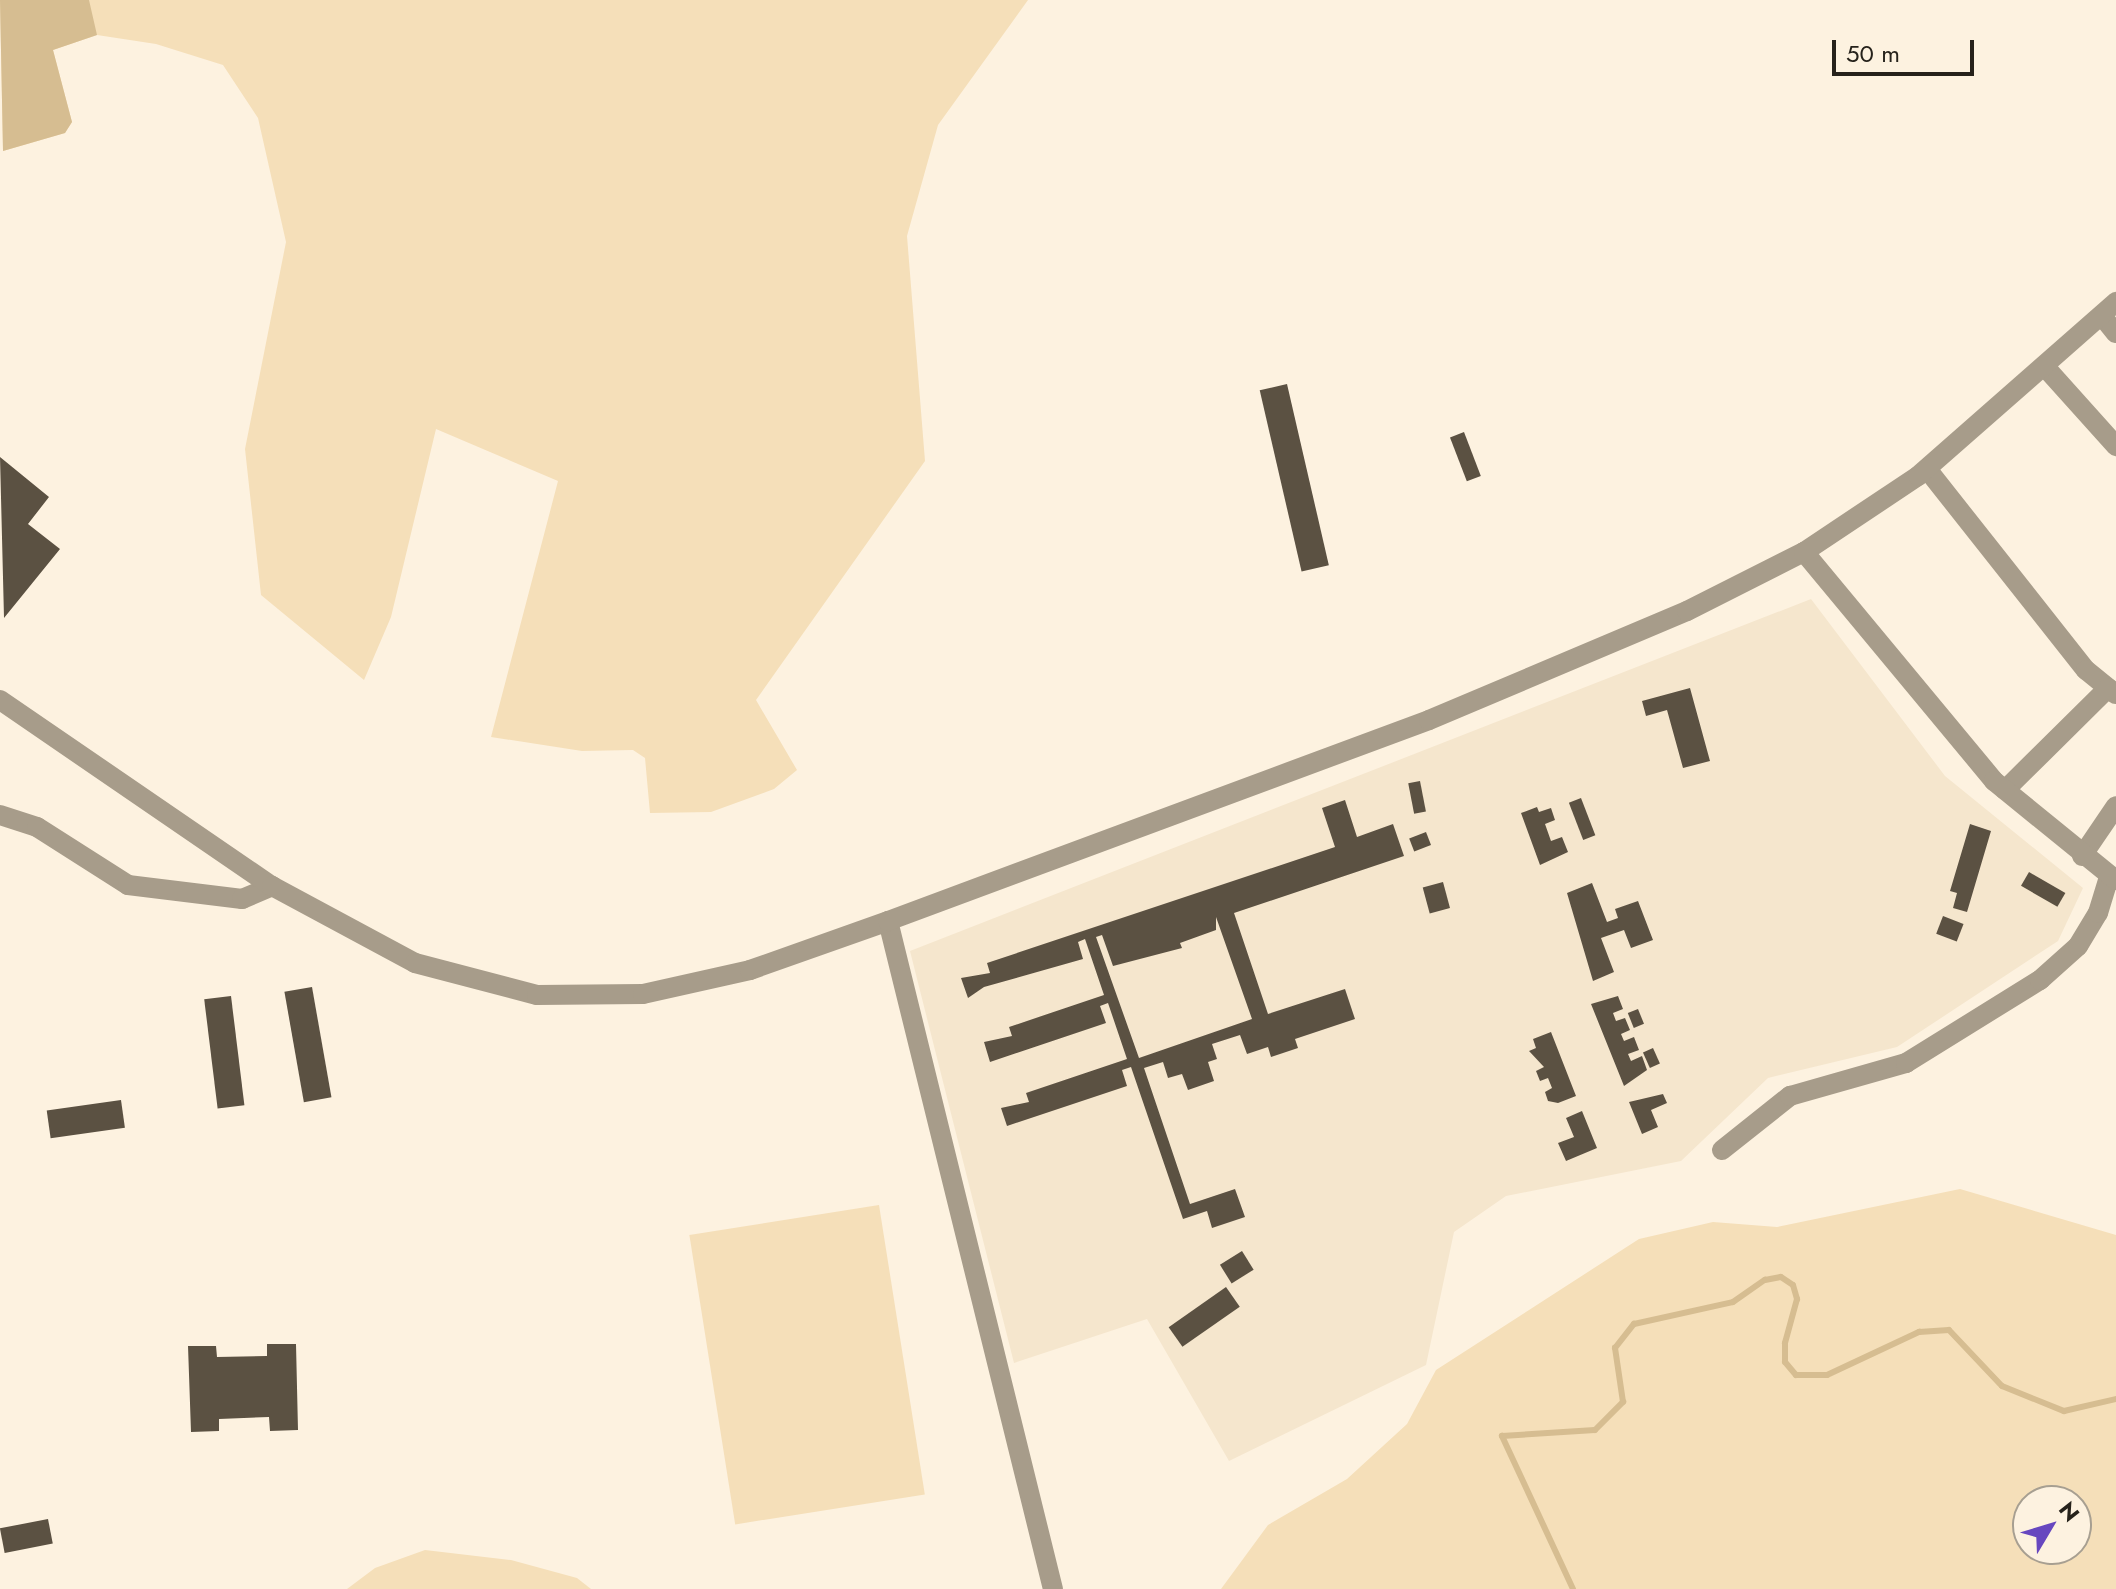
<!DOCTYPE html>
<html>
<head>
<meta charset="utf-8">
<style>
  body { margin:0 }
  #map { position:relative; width:2116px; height:1589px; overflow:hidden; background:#fdf2e0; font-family:Jost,sans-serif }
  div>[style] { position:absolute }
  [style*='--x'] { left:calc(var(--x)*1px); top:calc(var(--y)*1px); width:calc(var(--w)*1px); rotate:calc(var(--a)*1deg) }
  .built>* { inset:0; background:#f5e6cd }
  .green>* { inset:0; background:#f5dfb9; transform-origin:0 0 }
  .water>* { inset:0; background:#d6bd91 }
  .stream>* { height:6px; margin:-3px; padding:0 3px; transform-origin:3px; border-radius:3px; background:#d6bd91 }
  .building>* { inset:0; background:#5b5142; transform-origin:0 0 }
  .minor>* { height:20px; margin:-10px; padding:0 10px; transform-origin:10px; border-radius:10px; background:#a79c8a }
  .tertiary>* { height:20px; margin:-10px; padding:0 10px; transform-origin:10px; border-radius:10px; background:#a79c8a }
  span { translate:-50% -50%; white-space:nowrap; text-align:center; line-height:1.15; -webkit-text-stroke:8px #fdf2e0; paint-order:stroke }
  .north { position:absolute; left:2012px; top:1485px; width:80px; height:80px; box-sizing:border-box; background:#fdf2e0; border:2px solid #a79f91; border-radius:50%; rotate:52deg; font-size:22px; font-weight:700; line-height:32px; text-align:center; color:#26221b }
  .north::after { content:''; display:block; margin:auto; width:28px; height:36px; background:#6747bf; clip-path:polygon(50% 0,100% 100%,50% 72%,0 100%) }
  .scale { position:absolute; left:1832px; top:40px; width:142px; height:36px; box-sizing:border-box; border:4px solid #26221b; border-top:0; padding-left:10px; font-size:24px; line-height:28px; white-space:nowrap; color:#26221b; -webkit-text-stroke:6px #fdf2e0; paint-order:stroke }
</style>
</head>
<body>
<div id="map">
  <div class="built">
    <div style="clip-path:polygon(1811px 599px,1945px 776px,2083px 888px,2058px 941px,1897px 1047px,1768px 1078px,1681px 1161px,1506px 1196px,1454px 1232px,1426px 1365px,1229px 1461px,1147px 1319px,1014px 1363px,910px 951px)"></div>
  </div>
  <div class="green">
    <div style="clip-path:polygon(0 0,1028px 0,938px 125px,907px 236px,925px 461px,756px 700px,797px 770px,774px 789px,711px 812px,650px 813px,645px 758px,633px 750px,582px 751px,491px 737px,558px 481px,436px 429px,391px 617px,364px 680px,261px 595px,245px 449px,286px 242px,258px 118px,223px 65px,156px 44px,97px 35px,53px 50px,72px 122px,65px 133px,3px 151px)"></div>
    <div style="clip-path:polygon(evenodd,1960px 1189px,2116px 1235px,2116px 1589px,1221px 1589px,1268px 1525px,1347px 1479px,1407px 1424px,1436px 1370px,1639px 1239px,1713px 1222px,1777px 1227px,1960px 1189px,2028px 1501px,2076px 1501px,2076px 1549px,2028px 1549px,2028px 1501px)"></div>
    <div style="left:879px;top:1205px;width:293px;height:192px;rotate:81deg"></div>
    <div style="clip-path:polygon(425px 1550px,511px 1560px,577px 1578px,591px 1589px,347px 1589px,375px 1568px)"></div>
  </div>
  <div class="water">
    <div style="clip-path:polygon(0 0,89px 0,97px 35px,53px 50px,72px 122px,65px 133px,3px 151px)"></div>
  </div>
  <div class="stream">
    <div style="--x:1573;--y:1589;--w:169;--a:-114.9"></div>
    <div style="--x:1502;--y:1436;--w:93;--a:-3.7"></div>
    <div style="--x:1595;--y:1430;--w:40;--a:-45"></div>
    <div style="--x:1623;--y:1402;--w:55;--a:-98.4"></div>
    <div style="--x:1615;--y:1348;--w:31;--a:-52"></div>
    <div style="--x:1634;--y:1324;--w:101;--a:-12.5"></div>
    <div style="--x:1733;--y:1302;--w:39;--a:-35"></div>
    <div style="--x:1765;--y:1280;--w:16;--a:-11"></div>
    <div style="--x:1781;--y:1277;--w:14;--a:34"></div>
    <div style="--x:1793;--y:1285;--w:15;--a:74"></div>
    <div style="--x:1797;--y:1299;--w:46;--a:105.3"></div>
    <div style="--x:1785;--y:1343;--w:19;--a:90"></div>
    <div style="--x:1785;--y:1362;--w:17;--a:50"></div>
    <div style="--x:1796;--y:1375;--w:31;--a:0"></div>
    <div style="--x:1827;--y:1375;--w:102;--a:-25.1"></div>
    <div style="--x:1919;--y:1332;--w:30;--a:-4"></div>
    <div style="--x:1949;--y:1330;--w:77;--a:46.6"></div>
    <div style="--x:2002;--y:1386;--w:67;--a:22"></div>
    <div style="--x:2064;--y:1411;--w:53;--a:-13"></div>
  </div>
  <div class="building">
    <div style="left:1287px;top:384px;width:186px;height:28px;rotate:77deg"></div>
    <div style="left:1464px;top:432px;width:47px;height:15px;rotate:69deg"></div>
    <div style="clip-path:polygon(0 457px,49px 497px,28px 524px,60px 549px,4px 618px)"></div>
    <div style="clip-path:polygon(1690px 688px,1710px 761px,1683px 768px,1667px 710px,1646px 716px,1642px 701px)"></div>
    <div style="left:1420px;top:781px;width:31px;height:12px;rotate:79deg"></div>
    <div style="left:1581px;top:798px;width:40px;height:13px;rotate:69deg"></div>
    <div style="clip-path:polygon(evenodd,1345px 800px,1357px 837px,1393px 824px,1404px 856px,1234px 913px,1268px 1014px,1345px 989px,1355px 1019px,1295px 1039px,1298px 1048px,1271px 1057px,1268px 1047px,1247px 1054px,1240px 1035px,1212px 1044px,1217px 1059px,1208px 1062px,1214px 1081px,1188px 1090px,1182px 1074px,1168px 1078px,1163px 1062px,1144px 1068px,1190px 1204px,1235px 1189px,1245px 1217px,1212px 1228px,1207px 1211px,1183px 1219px,1131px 1067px,1122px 1070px,1127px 1086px,1007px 1126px,1001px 1108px,1029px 1102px,1026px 1093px,1127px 1059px,1108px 1003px,1100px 1006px,1106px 1023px,990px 1062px,984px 1042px,1012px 1036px,1009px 1027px,1104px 995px,1085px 939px,1078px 942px,1083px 959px,984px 987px,968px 998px,961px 978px,990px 973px,987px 963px,1335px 847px,1322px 808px,1345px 800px,1216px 917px,1252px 1019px,1139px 1058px,1096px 937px,1102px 935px,1113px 966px,1182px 948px,1180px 943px,1216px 930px,1216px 917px)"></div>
    <div style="clip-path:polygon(1537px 807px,1539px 812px,1551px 808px,1555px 820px,1545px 824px,1551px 841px,1562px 837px,1568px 852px,1540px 865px,1521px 813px)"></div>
    <div style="clip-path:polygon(1970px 824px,1991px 831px,1967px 912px,1953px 908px,1957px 893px,1950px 891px)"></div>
    <div style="left:1426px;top:832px;width:14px;height:18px;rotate:69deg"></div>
    <div style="left:2029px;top:872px;width:42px;height:16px;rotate:30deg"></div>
    <div style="left:1443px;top:882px;width:27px;height:21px;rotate:75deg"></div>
    <div style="clip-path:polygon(1592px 883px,1607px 922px,1618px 918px,1615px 909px,1638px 901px,1653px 940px,1631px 948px,1624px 930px,1601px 938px,1614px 972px,1593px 981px,1567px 893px)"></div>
    <div style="left:1943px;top:916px;width:22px;height:19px;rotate:21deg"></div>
    <div style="left:312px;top:987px;width:112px;height:28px;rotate:80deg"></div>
    <div style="left:231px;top:996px;width:110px;height:27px;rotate:83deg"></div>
    <div style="clip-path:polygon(1618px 996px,1623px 1009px,1613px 1013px,1616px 1021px,1625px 1018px,1630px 1030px,1621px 1034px,1624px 1041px,1634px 1037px,1639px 1050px,1628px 1054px,1631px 1061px,1642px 1056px,1647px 1070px,1624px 1086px,1591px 1004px)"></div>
    <div style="left:1638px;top:1009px;width:16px;height:11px;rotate:68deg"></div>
    <div style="clip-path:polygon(1551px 1032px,1576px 1096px,1558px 1103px,1548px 1101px,1545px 1092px,1552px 1088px,1548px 1078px,1540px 1081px,1536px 1071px,1544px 1067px,1529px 1051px,1536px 1048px,1533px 1039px)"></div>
    <div style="left:1653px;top:1048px;width:17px;height:11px;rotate:66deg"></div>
    <div style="clip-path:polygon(1663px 1094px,1667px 1103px,1651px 1110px,1658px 1127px,1642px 1134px,1629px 1102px)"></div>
    <div style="left:121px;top:1100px;width:28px;height:75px;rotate:82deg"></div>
    <div style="clip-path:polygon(1582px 1111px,1597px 1148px,1566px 1161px,1558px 1143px,1574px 1137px,1566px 1118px)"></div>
    <div style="left:1242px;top:1251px;width:22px;height:26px;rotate:58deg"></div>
    <div style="left:1226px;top:1287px;width:24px;height:70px;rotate:55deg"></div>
    <div style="clip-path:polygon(267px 1344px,296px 1344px,298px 1430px,270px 1431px,269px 1417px,219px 1419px,219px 1431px,191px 1432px,188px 1346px,216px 1346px,217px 1357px,267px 1356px)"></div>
    <div style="left:48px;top:1519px;width:25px;height:49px;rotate:79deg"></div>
  </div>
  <div class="minor">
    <div style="--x:2102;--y:316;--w:22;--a:51"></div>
    <div style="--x:2046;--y:368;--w:105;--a:48.1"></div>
    <div style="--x:1927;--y:469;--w:256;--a:51.7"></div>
    <div style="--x:2086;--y:670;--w:38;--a:39"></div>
    <div style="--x:2005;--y:790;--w:145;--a:-44.7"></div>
    <div style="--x:0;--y:815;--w:39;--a:18"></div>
    <div style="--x:37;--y:827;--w:108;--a:32.5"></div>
    <div style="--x:128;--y:885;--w:115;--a:7"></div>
    <div style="--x:242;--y:899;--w:33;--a:-23"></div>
    <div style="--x:2082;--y:856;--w:60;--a:-55.8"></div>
    <div style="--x:888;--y:921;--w:688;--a:76.13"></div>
    <div style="--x:1722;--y:1150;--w:87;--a:-38.5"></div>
    <div style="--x:1790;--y:1096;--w:121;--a:-15.9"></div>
    <div style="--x:1906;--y:1063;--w:158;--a:-31.8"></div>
    <div style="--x:2040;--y:980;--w:51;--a:-41.8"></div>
    <div style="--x:2078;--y:946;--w:39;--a:-59"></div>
    <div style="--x:2098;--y:913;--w:39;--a:-73"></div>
  </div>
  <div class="tertiary">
    <div style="--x:1804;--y:552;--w:298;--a:50.3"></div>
    <div style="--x:1994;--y:781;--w:157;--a:39.1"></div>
    <div style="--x:0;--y:700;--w:330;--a:34.4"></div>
    <div style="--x:272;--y:886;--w:162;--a:28.3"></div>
    <div style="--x:415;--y:963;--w:126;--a:14.7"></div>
    <div style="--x:537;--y:995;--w:106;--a:-0.5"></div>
    <div style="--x:643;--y:994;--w:110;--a:-12.6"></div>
    <div style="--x:750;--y:970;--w:146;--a:-19.5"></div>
    <div style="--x:888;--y:921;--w:577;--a:-20.38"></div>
    <div style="--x:1429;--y:720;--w:280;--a:-22.9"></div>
    <div style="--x:1687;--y:611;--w:131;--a:-26.8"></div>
    <div style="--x:1804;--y:552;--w:137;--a:-33.7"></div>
    <div style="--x:1918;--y:476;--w:264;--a:-41.3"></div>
  </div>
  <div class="north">N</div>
  <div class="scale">50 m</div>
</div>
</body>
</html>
